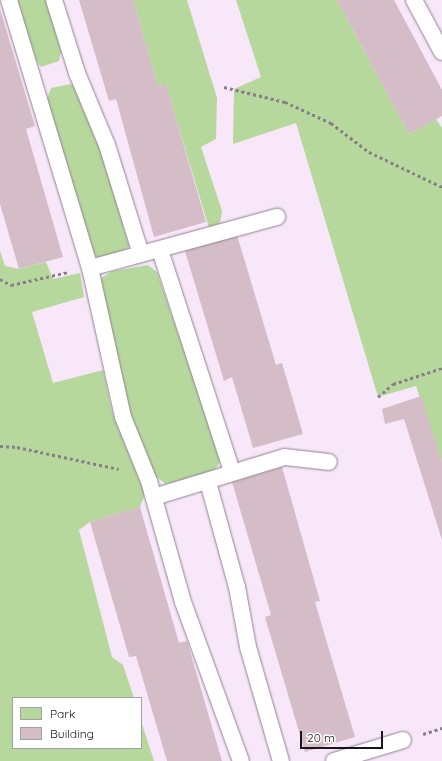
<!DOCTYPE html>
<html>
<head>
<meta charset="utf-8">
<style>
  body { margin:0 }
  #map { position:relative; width:442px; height:761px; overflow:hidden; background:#f7e7f9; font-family:Quicksand,sans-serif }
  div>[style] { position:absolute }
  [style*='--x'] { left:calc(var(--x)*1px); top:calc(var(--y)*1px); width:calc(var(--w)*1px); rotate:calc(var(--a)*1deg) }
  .green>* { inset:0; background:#b7d89c }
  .building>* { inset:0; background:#d4bdc7 }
  .path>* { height:2.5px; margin-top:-1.25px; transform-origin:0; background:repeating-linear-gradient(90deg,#897e8a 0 3px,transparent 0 6px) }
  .roads { filter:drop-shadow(0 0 1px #908191) drop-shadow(0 0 1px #908191) }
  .service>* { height:16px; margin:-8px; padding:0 8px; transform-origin:8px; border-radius:8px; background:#fff }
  span { translate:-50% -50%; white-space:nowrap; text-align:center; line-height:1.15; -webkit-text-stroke:4px #fff; paint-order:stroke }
  .legend { position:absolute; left:12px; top:697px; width:130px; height:52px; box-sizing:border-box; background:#fff; border:1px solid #a3a1a4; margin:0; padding:5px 7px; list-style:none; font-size:12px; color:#1a151b }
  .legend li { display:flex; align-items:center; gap:8px; height:20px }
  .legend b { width:20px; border:1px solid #a3a1a4 }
  .scale { position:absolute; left:300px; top:731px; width:83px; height:18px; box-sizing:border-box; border:2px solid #1a151b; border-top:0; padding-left:5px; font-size:12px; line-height:14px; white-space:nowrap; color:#1a151b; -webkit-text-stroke:3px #fff; paint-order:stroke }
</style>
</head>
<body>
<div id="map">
  <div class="green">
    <div style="clip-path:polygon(17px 0,48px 0,61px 52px,59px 61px,41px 67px,36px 60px)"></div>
    <div style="clip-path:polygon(133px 0,187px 0,217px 98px,216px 139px,201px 147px,222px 211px,220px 223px,209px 228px,166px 85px,158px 86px)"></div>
    <div style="clip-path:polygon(236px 0,337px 0,409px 134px,436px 119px,442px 128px,442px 463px,416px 386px,378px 397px,296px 123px,233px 144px,234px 89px,261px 77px)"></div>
    <div style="clip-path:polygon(71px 84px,78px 88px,99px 141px,129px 246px,123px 255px,109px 259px,97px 257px,85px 244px,47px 99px,51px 88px)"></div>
    <div style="clip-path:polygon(0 251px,5px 266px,19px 269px,46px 262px,53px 279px,80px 273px,84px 297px,32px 312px,53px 383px,103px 370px,112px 411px,145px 494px,140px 507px,90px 522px,79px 530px,112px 657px,123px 665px,134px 698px,13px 698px,13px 748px,141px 748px,141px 721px,154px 761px,0 761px)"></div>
    <div style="clip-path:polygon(148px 265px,157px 272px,213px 436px,220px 462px,213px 473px,166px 484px,154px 475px,130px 414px,100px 291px,101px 278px,113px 271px)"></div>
  </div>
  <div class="building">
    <div style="clip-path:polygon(79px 0,133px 0,158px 86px,166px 84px,206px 222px,154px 237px,116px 99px,109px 101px)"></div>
    <div style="clip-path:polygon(337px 0,394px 0,442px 90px,442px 116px,409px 134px)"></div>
    <div style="clip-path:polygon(0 9px,35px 126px,26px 129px,63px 257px,19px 269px,0 204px)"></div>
    <div style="clip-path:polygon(237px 235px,276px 365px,282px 363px,303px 434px,253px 448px,232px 377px,224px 381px,185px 251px)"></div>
    <div style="clip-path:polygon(421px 396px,442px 463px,442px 540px,404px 419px,385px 424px,382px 409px)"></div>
    <div style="clip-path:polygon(282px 467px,320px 601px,315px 602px,355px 737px,305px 752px,265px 617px,271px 615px,232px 482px)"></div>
    <div style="clip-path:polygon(140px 507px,179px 643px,187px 641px,222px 761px,167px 761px,136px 656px,129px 657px,90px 522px)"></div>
  </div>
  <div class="path">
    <div style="--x:224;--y:87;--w:63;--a:13.8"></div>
    <div style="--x:285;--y:102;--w:51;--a:24.5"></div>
    <div style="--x:331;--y:123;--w:48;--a:37.3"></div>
    <div style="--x:369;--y:152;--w:81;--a:25.6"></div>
    <div style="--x:0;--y:279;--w:13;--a:29"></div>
    <div style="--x:11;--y:285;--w:58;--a:-12.8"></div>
    <div style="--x:378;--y:397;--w:20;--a:-41"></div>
    <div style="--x:393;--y:384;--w:52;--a:-18.1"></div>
    <div style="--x:0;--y:446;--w:17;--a:3"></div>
    <div style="--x:17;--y:447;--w:104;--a:12.2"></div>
    <div style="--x:423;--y:734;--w:20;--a:-18"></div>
  </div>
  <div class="roads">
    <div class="service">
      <div style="--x:9;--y:0;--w:280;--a:73.2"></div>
      <div style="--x:90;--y:268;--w:153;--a:77.5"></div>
      <div style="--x:123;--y:417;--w:69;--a:67.9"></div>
      <div style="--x:149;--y:481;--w:126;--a:74.3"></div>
      <div style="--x:183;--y:602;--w:169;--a:70"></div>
      <div style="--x:54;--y:0;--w:77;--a:72.5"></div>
      <div style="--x:77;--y:73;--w:78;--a:67.4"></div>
      <div style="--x:107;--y:145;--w:114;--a:72.7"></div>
      <div style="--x:414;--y:0;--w:59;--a:61.7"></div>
      <div style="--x:160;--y:250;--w:233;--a:72"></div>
      <div style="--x:90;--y:268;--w:194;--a:-15.3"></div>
      <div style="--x:208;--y:482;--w:109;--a:74.6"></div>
      <div style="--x:237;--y:587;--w:61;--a:79.6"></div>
      <div style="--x:248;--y:647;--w:119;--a:73.9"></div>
      <div style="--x:154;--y:497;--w:137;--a:-17"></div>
      <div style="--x:285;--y:457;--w:44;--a:6.5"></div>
      <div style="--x:334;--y:761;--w:72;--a:-16.9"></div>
    </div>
  </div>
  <ul class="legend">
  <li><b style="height:11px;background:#b7d89c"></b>Park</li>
  <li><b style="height:11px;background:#d4bdc7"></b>Building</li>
  </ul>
  <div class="scale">20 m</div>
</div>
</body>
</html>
